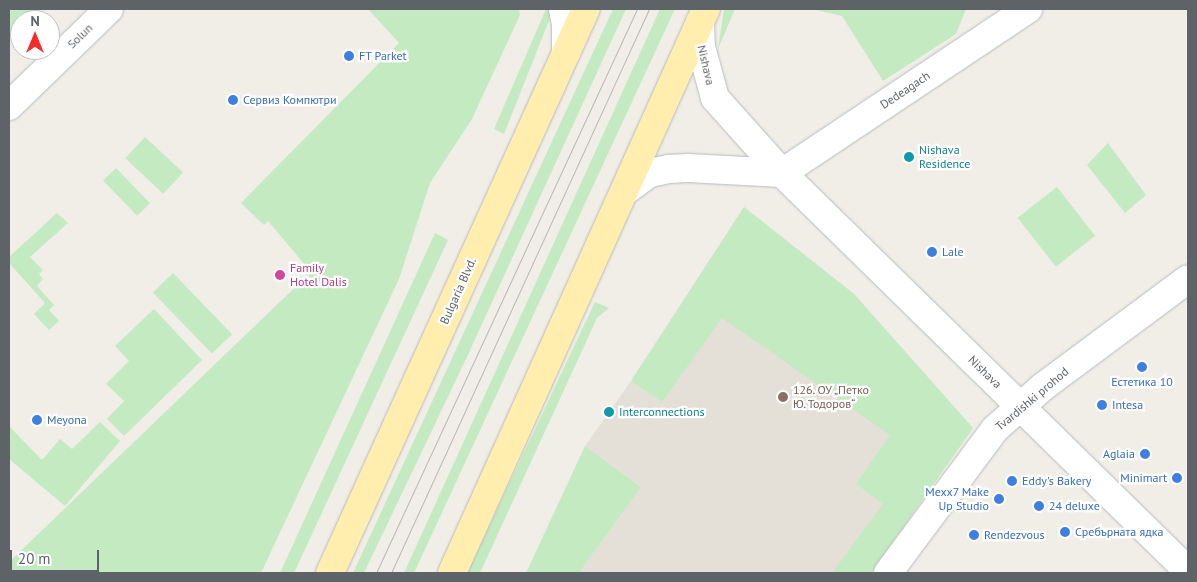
<!DOCTYPE html>
<html>
<head>
<meta charset="utf-8">
<style>
  body { margin:0 }
  #map { position:relative; width:1197px; height:582px; overflow:hidden; background:#f1eee7; font-family:"PT Sans",sans-serif }
  div>[style] { position:absolute }
  [style*='--x'] { left:calc(var(--x)*1px); top:calc(var(--y)*1px); width:calc(var(--w)*1px); rotate:calc(var(--a)*1deg) }
  .education>* { inset:0; background:#e4e0d7 }
  .green>* { inset:0; background:#c4eac2; transform-origin:0 0 }
  .roads { filter:drop-shadow(0 0 1px #b7babe) drop-shadow(0 0 1px #b7babe) }
  .minor>* { height:28px; margin:-14px; padding:0 14px; transform-origin:14px; border-radius:14px; background:#fff }
  .major>* { height:28px; margin:-14px; padding:0 14px; transform-origin:14px; border-radius:14px; background:#ffeeae }
  .tram>* { height:1px; margin:-0.5px; padding:0 0.5px; transform-origin:0.5px; border-radius:0.5px; background:#b6b7b8 }
  .dots>* { width:14px; height:14px; translate:-50% -50%; box-sizing:border-box; border:2px solid #fff; border-radius:50% }
  span { translate:-50% -50%; white-space:nowrap; text-align:center; line-height:1.15; -webkit-text-stroke:4.5px #fff; paint-order:stroke }
  .street-label { font-size:12px; color:#5e6368 }
  .shop-label { font-size:12px; color:#366cbe }
  .left { translate:0 -50%; text-align:left }
  .right { translate:-100% -50%; text-align:right }
  .culture-label { font-size:12px; color:#0d838f }
  .hotel-label { font-size:12px; color:#b23c85 }
  .education-label { font-size:12px; color:#785e54 }
  .frame { position:absolute; inset:0; border:10px solid #5e6368; pointer-events:none }
  .north { position:absolute; left:10px; top:10px; width:50px; height:50px; box-sizing:border-box; background:#fff; border:1px solid #bfc1c3; border-radius:50%; rotate:0deg; font-size:14px; font-weight:700; line-height:20px; text-align:center; color:#5e6368 }
  .north::after { content:''; display:block; margin:auto; width:18px; height:22px; background:#f82c26; clip-path:polygon(50% 0,100% 100%,50% 72%,0 100%) }
  .scale { position:absolute; left:10px; top:550px; width:89px; height:22px; box-sizing:border-box; border:2px solid #5e6368; border-top:0; padding-left:6px; font-size:15px; line-height:18px; white-space:nowrap; color:#5e6368; -webkit-text-stroke:4px #fff; paint-order:stroke }
</style>
</head>
<body>
<div id="map">
  <div class="education">
    <div style="clip-path:polygon(744px 207px,854px 294px,973px 428px,871px 573px,579px 573px,641px 487px,585px 446px,631px 381px)"></div>
  </div>
  <div class="green">
    <div style="clip-path:polygon(9px 9px,33px 9px,9px 34px)"></div>
    <div style="clip-path:polygon(368px 9px,519px 9px,520px 15px,472px 119px,430px 183px,399px 279px,261px 573px,9px 573px,9px 562px,311px 272px,268px 221px,264px 225px,241px 203px,399px 43px)"></div>
    <div style="clip-path:polygon(546px 9px,552px 9px,552px 13px,504px 134px,494px 129px)"></div>
    <div style="clip-path:polygon(613px 9px,626px 9px,466px 359px,364px 573px,353px 573px)"></div>
    <div style="clip-path:polygon(660px 9px,675px 9px,414px 573px,404px 573px)"></div>
    <div style="clip-path:polygon(724px 9px,735px 9px,718px 49px)"></div>
    <div style="clip-path:polygon(811px 9px,966px 9px,956px 34px,883px 81px,842px 16px)"></div>
    <div style="left:145px;top:137px;width:52px;height:29px;rotate:43deg"></div>
    <div style="clip-path:polygon(1108px 143px,1146px 195px,1125px 213px,1087px 165px)"></div>
    <div style="left:116px;top:168px;width:49px;height:18px;rotate:46deg"></div>
    <div style="left:1057px;top:187px;width:62px;height:50px;rotate:52deg"></div>
    <div style="clip-path:polygon(744px 207px,854px 294px,973px 428px,871px 573px,832px 573px,883px 504px,856px 484px,890px 435px,722px 318px,662px 402px,631px 381px)"></div>
    <div style="clip-path:polygon(57px 213px,68px 223px,30px 257px,43px 270px,39px 274px,43px 279px,37px 286px,54px 305px,49px 310px,59px 321px,49px 330px,34px 314px,45px 303px,9px 263px,9px 257px)"></div>
    <div style="clip-path:polygon(435px 233px,448px 240px,294px 573px,280px 573px)"></div>
    <div style="left:173px;top:273px;width:85px;height:28px;rotate:46deg"></div>
    <div style="clip-path:polygon(595px 302px,609px 308px,597px 318px,480px 573px,467px 573px)"></div>
    <div style="clip-path:polygon(154px 309px,202px 360px,124px 436px,107px 419px,124px 401px,106px 384px,129px 361px,115px 346px)"></div>
    <div style="clip-path:polygon(100px 422px,120px 441px,65px 506px,9px 459px,9px 426px,42px 460px,60px 439px,72px 449px)"></div>
    <div style="clip-path:polygon(585px 446px,641px 487px,579px 573px,526px 573px)"></div>
  </div>
  <div class="roads">
    <div class="minor">
      <div style="--x:563;--y:9;--w:15;--a:79"></div>
      <div style="--x:566;--y:24;--w:29;--a:90"></div>
      <div style="--x:700;--y:22;--w:25;--a:88"></div>
      <div style="--x:701;--y:47;--w:53;--a:74.6"></div>
      <div style="--x:715;--y:98;--w:101;--a:48.2"></div>
      <div style="--x:782;--y:173;--w:569;--a:44.43"></div>
      <div style="--x:9;--y:106;--w:139;--a:-44.1"></div>
      <div style="--x:782;--y:173;--w:296;--a:-33.7"></div>
      <div style="--x:625;--y:191;--w:31;--a:-36"></div>
      <div style="--x:650;--y:173;--w:19;--a:-12"></div>
      <div style="--x:669;--y:169;--w:19;--a:-3"></div>
      <div style="--x:688;--y:168;--w:94;--a:3"></div>
      <div style="--x:888;--y:573;--w:179;--a:-53.4"></div>
      <div style="--x:995;--y:429;--w:65;--a:-41.3"></div>
      <div style="--x:1044;--y:386;--w:179;--a:-36.6"></div>
    </div>
    <div class="major">
      <div style="--x:330;--y:573;--w:619;--a:-65.59"></div>
      <div style="--x:452;--y:573;--w:619;--a:-65.76"></div>
    </div>
  </div>
  <div class="tram">
    <div style="--x:376;--y:573;--w:621;--a:-65.17"></div>
    <div style="--x:391;--y:573;--w:620;--a:-65.42"></div>
  </div>
  <div class="dots">
    <div style="left:349px;top:56px;background:#3f7fe0"></div>
    <div style="left:233px;top:100px;background:#3f7fe0"></div>
    <div style="left:909px;top:157px;background:#0f9aa8"></div>
    <div style="left:932px;top:252px;background:#3f7fe0"></div>
    <div style="left:280px;top:275px;background:#d1479c"></div>
    <div style="left:1142px;top:367px;background:#3f7fe0"></div>
    <div style="left:783px;top:397px;background:#8d6e63"></div>
    <div style="left:1102px;top:405px;background:#3f7fe0"></div>
    <div style="left:609px;top:412px;background:#0f9aa8"></div>
    <div style="left:37px;top:420px;background:#3f7fe0"></div>
    <div style="left:1145px;top:454px;background:#3f7fe0"></div>
    <div style="left:1177px;top:478px;background:#3f7fe0"></div>
    <div style="left:1012px;top:481px;background:#3f7fe0"></div>
    <div style="left:999px;top:499px;background:#3f7fe0"></div>
    <div style="left:1039px;top:506px;background:#3f7fe0"></div>
    <div style="left:1065px;top:532px;background:#3f7fe0"></div>
    <div style="left:974px;top:535px;background:#3f7fe0"></div>
  </div>
  <div class="street-label">
    <span style="left:80px;top:36px;rotate:-44deg">Solun</span>
    <span style="left:706px;top:65px;rotate:77deg">Nishava</span>
    <span style="left:905px;top:90px;rotate:-34deg">Dedeagach</span>
    <span style="left:458px;top:291px;rotate:-66deg">Bulgaria Blvd.</span>
    <span style="left:985px;top:372px;rotate:44deg">Nishava</span>
    <span style="left:1032px;top:399px;rotate:-40deg">Tvardishki prohod</span>
  </div>
  <div class="shop-label">
    <span class="left" style="left:359px;top:56px">FT Parket</span>
    <span class="left" style="left:243px;top:100px">Сервиз Компютри</span>
    <span class="left" style="left:942px;top:252px">Lale</span>
    <span style="left:1142px;top:382px">Естетика 10</span>
    <span class="left" style="left:1112px;top:405px">Intesa</span>
    <span class="left" style="left:47px;top:420px">Meyona</span>
    <span class="right" style="left:1135px;top:454px">Aglaia</span>
    <span class="right" style="left:1167px;top:478px">Minimart</span>
    <span class="left" style="left:1022px;top:481px">Eddy's Bakery</span>
    <span class="right" style="left:989px;top:499px">Mexx7 Make<br>Up Studio</span>
    <span class="left" style="left:1049px;top:506px">24 deluxe</span>
    <span class="left" style="left:1075px;top:532px">Сребърната ядка</span>
    <span class="left" style="left:984px;top:535px">Rendezvous</span>
  </div>
  <div class="culture-label">
    <span class="left" style="left:919px;top:157px">Nishava<br>Residence</span>
    <span class="left" style="left:619px;top:412px">Interconnections</span>
  </div>
  <div class="hotel-label">
    <span class="left" style="left:290px;top:275px">Family<br>Hotel Dalis</span>
  </div>
  <div class="education-label">
    <span class="left" style="left:793px;top:397px">126. ОУ „Петко<br>Ю. Тодоров“</span>
  </div>
  <div class="frame"></div>
  <div class="north">N</div>
  <div class="scale">20 m</div>
</div>
</body>
</html>
